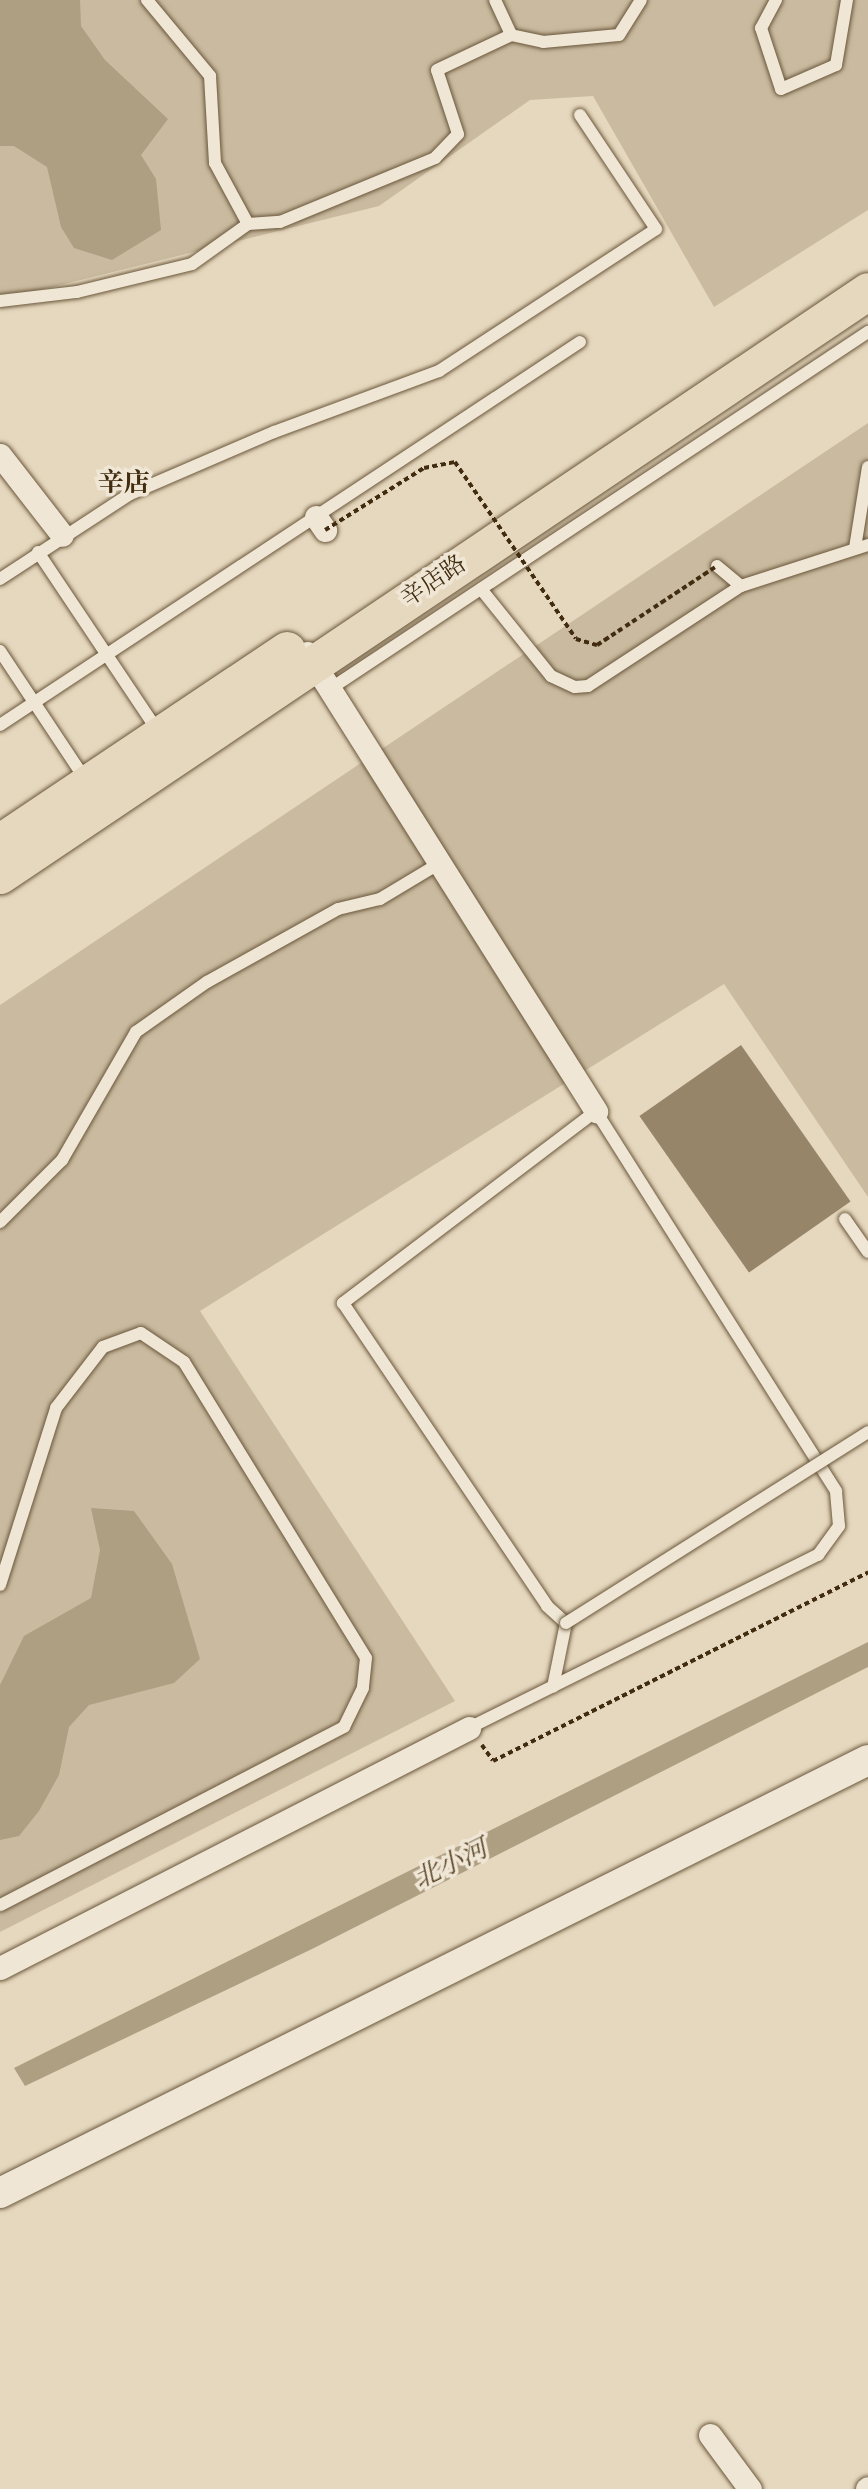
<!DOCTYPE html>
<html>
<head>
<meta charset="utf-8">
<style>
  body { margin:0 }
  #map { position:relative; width:868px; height:2489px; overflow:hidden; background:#e6d8be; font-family:"IM FELL English","Noto Serif SC",serif }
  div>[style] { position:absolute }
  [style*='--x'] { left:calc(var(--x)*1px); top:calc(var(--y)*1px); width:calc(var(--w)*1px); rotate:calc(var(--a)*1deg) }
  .green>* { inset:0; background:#cabba0 }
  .water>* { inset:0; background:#ae9e82 }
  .building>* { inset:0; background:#97856a; transform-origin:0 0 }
  .path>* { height:3.5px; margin-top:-1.75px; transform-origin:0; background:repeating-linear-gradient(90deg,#412c0f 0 5px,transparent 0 8.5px) }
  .roads { filter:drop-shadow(0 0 2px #6a573b) drop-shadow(0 0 2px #6a573b) }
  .service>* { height:12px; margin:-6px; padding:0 6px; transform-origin:6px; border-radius:6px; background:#efe6d5 }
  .minor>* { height:23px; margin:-11.5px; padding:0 11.5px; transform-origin:11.5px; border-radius:11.5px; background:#efe6d5 }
  .tertiary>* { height:30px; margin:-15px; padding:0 15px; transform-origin:15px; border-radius:15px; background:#efe6d5 }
  .primary>* { height:37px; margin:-18.5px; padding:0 18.5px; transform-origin:18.5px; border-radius:18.5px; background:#e6d8be }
  .path-bridge>* { height:3.5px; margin-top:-1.75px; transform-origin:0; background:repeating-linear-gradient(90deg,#412c0f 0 5px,transparent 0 8.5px) }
  .bridges { filter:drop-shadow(0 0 2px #6a573b) drop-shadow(0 0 2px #6a573b) }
  .service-bridge>* { height:12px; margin:-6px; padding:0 6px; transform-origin:6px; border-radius:6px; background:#efe6d5 }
  span { translate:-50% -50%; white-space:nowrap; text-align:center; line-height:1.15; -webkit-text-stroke:7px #efe6d5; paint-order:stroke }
  .street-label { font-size:24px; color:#412c0f }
  .neighbourhood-label { font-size:26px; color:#412c0f; font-weight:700 }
  .water-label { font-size:26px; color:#5c482c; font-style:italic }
</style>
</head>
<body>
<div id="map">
  <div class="green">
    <div style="clip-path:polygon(0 0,868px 0,868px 210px,714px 307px,593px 96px,530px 100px,379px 206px,0 300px)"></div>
    <div style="clip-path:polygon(868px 423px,868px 1197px,724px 984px,200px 1311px,455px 1701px,0 1932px,0 1005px)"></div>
  </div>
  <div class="water">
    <div style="clip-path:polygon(0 0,80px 0,81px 26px,105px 60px,168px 119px,141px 155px,156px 179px,161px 230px,112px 260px,74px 248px,61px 227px,47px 167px,14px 146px,0 146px)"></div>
    <div style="clip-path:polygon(91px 1508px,134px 1511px,172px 1564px,200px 1659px,174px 1683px,89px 1705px,69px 1727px,59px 1775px,39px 1811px,19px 1836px,0 1840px,0 1685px,24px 1636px,91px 1598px,100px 1550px)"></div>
    <div style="clip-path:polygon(868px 1642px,868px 1667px,312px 1949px,25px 2086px,14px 2068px)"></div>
  </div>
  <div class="building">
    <div style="left:741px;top:1045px;width:191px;height:124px;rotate:55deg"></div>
  </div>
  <div class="path">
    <div style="--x:482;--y:1745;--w:19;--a:55"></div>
    <div style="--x:493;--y:1761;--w:420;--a:-26.7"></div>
  </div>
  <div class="roads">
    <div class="service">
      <div style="--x:147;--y:0;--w:99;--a:50.3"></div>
      <div style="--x:210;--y:76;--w:87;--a:86.7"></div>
      <div style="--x:215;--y:163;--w:69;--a:61.6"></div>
      <div style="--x:495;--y:0;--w:38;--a:65"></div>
      <div style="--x:776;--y:0;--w:32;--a:118"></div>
      <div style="--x:761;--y:28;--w:64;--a:71.8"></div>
      <div style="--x:781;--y:89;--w:60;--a:-23.6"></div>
      <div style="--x:836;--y:65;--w:66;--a:-80.4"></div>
      <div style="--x:0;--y:301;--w:78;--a:-6.7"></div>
      <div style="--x:77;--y:292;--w:118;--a:-13.7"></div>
      <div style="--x:192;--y:264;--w:69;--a:-35.5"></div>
      <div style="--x:248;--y:224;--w:32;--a:-4"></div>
      <div style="--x:280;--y:222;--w:168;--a:-22.4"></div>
      <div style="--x:435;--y:158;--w:33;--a:-46"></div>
      <div style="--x:458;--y:134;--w:67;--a:-108.2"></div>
      <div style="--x:437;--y:70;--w:82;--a:-25.3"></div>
      <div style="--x:511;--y:35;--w:33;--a:12"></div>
      <div style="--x:543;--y:42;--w:76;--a:-5.3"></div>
      <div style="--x:619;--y:35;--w:41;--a:-57.8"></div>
      <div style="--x:855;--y:548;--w:82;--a:-80.9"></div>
      <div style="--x:38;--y:552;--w:216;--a:56.2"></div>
      <div style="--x:717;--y:566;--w:31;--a:40"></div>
      <div style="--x:741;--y:586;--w:133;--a:-17.9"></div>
      <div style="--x:0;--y:579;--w:155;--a:-33.2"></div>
      <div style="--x:130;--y:494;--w:157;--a:-23.3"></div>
      <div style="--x:274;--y:432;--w:176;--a:-20.3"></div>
      <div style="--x:439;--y:371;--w:259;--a:-33.2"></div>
      <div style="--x:656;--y:229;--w:137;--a:-123.7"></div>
      <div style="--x:481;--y:589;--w:112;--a:51.2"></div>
      <div style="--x:551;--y:676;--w:26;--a:25"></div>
      <div style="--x:575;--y:687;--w:13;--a:-4"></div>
      <div style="--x:588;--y:686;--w:183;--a:-33.2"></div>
      <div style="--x:0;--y:651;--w:157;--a:56.4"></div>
      <div style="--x:330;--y:689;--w:646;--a:-33.57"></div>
      <div style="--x:0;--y:725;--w:695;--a:-33.44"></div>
      <div style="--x:845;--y:1219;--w:40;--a:55.1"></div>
      <div style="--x:0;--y:1222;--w:88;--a:-45"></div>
      <div style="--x:62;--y:1160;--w:148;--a:-60"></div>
      <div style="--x:136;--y:1032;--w:87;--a:-35.2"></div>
      <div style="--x:207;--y:982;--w:150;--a:-29.1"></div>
      <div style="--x:338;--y:909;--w:43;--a:-13.4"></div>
      <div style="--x:380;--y:899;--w:70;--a:-31"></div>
      <div style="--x:0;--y:1585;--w:186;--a:-72.4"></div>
      <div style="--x:56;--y:1408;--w:77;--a:-52.4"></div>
      <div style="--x:103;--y:1347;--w:40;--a:-20.2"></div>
      <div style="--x:141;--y:1333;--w:52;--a:34"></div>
      <div style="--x:184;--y:1362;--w:347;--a:58.4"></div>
      <div style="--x:366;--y:1658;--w:30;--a:96"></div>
      <div style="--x:363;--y:1688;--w:43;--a:116"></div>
      <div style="--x:344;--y:1727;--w:387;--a:152.6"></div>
      <div style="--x:469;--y:1728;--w:390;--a:-26.4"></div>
      <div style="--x:818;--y:1555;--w:36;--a:-54"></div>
      <div style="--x:839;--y:1526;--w:35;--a:-95"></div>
      <div style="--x:836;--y:1491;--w:449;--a:-122.3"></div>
      <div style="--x:596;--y:1111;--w:318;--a:142.8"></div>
      <div style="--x:343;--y:1303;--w:365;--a:56"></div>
      <div style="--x:547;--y:1606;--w:25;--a:42"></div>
      <div style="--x:566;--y:1623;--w:65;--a:101.5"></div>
    </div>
    <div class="minor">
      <div style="--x:0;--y:455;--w:101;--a:52.2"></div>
      <div style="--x:316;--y:517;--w:16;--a:55"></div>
      <div style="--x:307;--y:653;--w:542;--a:57.75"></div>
      <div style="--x:0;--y:1968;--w:527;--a:-27.1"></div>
      <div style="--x:710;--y:2435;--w:67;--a:53.5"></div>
      <div style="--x:867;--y:2489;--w:1;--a:-45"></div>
    </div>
    <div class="tertiary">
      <div style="--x:0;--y:2193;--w:970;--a:-26.51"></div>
    </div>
    <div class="primary">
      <div style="--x:0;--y:842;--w:345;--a:-33.8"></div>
      <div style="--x:0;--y:875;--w:1046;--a:-33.93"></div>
    </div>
  </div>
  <div class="path-bridge">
    <div style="--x:325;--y:530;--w:117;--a:-32.1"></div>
    <div style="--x:424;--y:468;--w:32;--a:-11"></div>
    <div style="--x:455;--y:462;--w:214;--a:55.6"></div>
    <div style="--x:576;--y:639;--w:22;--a:16"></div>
    <div style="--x:597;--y:645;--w:144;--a:-33.4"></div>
  </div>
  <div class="bridges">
    <div class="service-bridge">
      <div style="--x:566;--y:1623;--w:357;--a:-32.3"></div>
    </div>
  </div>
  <div class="street-label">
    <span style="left:434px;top:582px;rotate:-34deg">辛店路</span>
  </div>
  <div class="neighbourhood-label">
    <span style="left:124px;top:484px">辛店</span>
  </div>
  <div class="water-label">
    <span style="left:451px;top:1865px;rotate:-26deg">北小河</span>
  </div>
</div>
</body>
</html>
